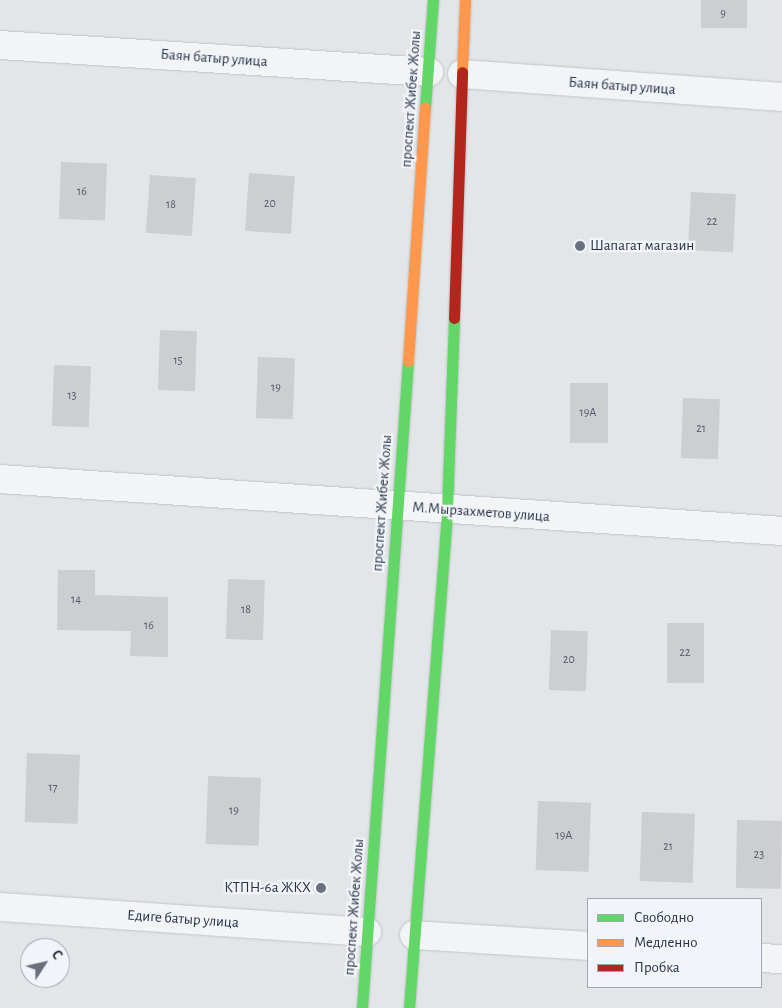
<!DOCTYPE html>
<html>
<head>
<meta charset="utf-8">
<style>
  body { margin:0 }
  #map { position:relative; width:782px; height:1008px; overflow:hidden; background:#e3e6e9; font-family:"Alegreya Sans",sans-serif }
  div>[style] { position:absolute }
  [style*='--x'] { left:calc(var(--x)*1px); top:calc(var(--y)*1px); width:calc(var(--w)*1px); rotate:calc(var(--a)*1deg) }
  .building>* { inset:0; background:#ccced1; transform-origin:0 0 }
  .roads { filter:drop-shadow(0 0 1px #c1c4c7) drop-shadow(0 0 1px #c1c4c7) }
  .street>* { height:28px; margin:-14px; padding:0 14px; transform-origin:14px; border-radius:14px; background:#f3f4f5 }
  .fast>* { height:11px; margin:-5.5px; padding:0 5.5px; transform-origin:5.5px; border-radius:5.5px; background:#63d668 }
  .slow>* { height:11px; margin:-5.5px; padding:0 5.5px; transform-origin:5.5px; border-radius:5.5px; background:#ff974d }
  .jam>* { height:11px; margin:-5.5px; padding:0 5.5px; transform-origin:5.5px; border-radius:5.5px; background:#b3261e }
  .dots>* { width:14px; height:14px; translate:-50% -50%; box-sizing:border-box; border:2px solid #f1f4f8; border-radius:50% }
  span { translate:-50% -50%; white-space:nowrap; text-align:center; line-height:1.15; -webkit-text-stroke:4.5px #f1f4f8; paint-order:stroke }
  .number-label { font-size:12px; color:#525a68 }
  .number-label span { -webkit-text-stroke-width:0 }
  .street-label { font-size:15px; color:#283244 }
  .poi-label { font-size:15px; color:#283244 }
  .left { translate:0 -50%; text-align:left }
  .right { translate:-100% -50%; text-align:right }
  .legend { position:absolute; left:587px; top:898px; width:175px; height:90px; box-sizing:border-box; background:#f1f4f8; border:1px solid #a1a6b0; margin:0; padding:6px 9px; list-style:none; font-size:15px; color:#283244 }
  .legend li { display:flex; align-items:center; gap:10px; height:25px }
  .legend b { width:25px; border:1px solid #a1a6b0 }
  .north { position:absolute; left:20px; top:938px; width:50px; height:50px; box-sizing:border-box; background:#f1f4f8; border:1px solid #a1a6b0; border-radius:50%; rotate:55deg; font-size:14px; font-weight:700; line-height:20px; text-align:center; color:#283244 }
  .north::after { content:''; display:block; margin:auto; width:18px; height:22px; background:#69717e; clip-path:polygon(50% 0,100% 100%,50% 72%,0 100%) }
</style>
</head>
<body>
<div id="map">
  <div class="building">
    <div style="left:701px;top:0;width:46px;height:28px"></div>
    <div style="left:61px;top:162px;width:46px;height:57px;rotate:2deg"></div>
    <div style="left:249px;top:173px;width:46px;height:58px;rotate:4deg"></div>
    <div style="left:150px;top:175px;width:46px;height:58px;rotate:4deg"></div>
    <div style="left:691px;top:192px;width:45px;height:58px;rotate:3deg"></div>
    <div style="left:160px;top:330px;width:37px;height:60px;rotate:2deg"></div>
    <div style="left:258px;top:357px;width:37px;height:61px;rotate:2deg"></div>
    <div style="left:54px;top:365px;width:37px;height:61px;rotate:2deg"></div>
    <div style="left:570px;top:383px;width:38px;height:60px"></div>
    <div style="left:683px;top:398px;width:37px;height:60px;rotate:2deg"></div>
    <div style="clip-path:polygon(58px 570px,95px 570px,95px 595px,168px 597px,168px 657px,130px 656px,131px 631px,57px 630px)"></div>
    <div style="left:228px;top:579px;width:37px;height:60px;rotate:2deg"></div>
    <div style="left:667px;top:623px;width:37px;height:60px"></div>
    <div style="left:551px;top:630px;width:37px;height:60px;rotate:2deg"></div>
    <div style="left:27px;top:753px;width:53px;height:69px;rotate:2deg"></div>
    <div style="left:208px;top:776px;width:53px;height:68px;rotate:2deg"></div>
    <div style="left:538px;top:801px;width:53px;height:69px;rotate:2deg"></div>
    <div style="left:642px;top:812px;width:53px;height:69px;rotate:2deg"></div>
    <div style="left:737px;top:820px;width:45px;height:68px;rotate:1deg"></div>
  </div>
  <div class="roads">
    <div class="street">
      <div style="--x:0;--y:45;--w:430;--a:3.6"></div>
      <div style="--x:462;--y:74;--w:321;--a:4.1"></div>
      <div style="--x:0;--y:479;--w:784;--a:3.8"></div>
      <div style="--x:0;--y:907;--w:368;--a:3.9"></div>
      <div style="--x:414;--y:935;--w:174;--a:3.6"></div>
      <div style="--x:761;--y:958;--w:21;--a:3"></div>
    </div>
    <div class="fast">
      <div style="--x:425;--y:108;--w:108;--a:-85.8"></div>
      <div style="--x:362;--y:1008;--w:649;--a:-85.93"></div>
      <div style="--x:409;--y:1008;--w:499;--a:-85.6"></div>
      <div style="--x:447;--y:510;--w:192;--a:-87.9"></div>
    </div>
    <div class="slow">
      <div style="--x:462;--y:72;--w:72;--a:-87.6"></div>
      <div style="--x:408;--y:361;--w:254;--a:-86.2"></div>
    </div>
    <div class="jam">
      <div style="--x:454;--y:318;--w:246;--a:-88.1"></div>
    </div>
  </div>
  <div class="dots">
    <div style="left:580px;top:246px;background:#69717e"></div>
    <div style="left:321px;top:888px;background:#69717e"></div>
  </div>
  <div class="number-label">
    <span style="left:723px;top:14px">9</span>
    <span style="left:82px;top:192px">16</span>
    <span style="left:270px;top:204px">20</span>
    <span style="left:171px;top:205px">18</span>
    <span style="left:712px;top:222px">22</span>
    <span style="left:178px;top:361px">15</span>
    <span style="left:276px;top:388px">19</span>
    <span style="left:72px;top:396px">13</span>
    <span style="left:588px;top:413px">19А</span>
    <span style="left:701px;top:429px">21</span>
    <span style="left:76px;top:600px">14</span>
    <span style="left:246px;top:610px">18</span>
    <span style="left:149px;top:626px">16</span>
    <span style="left:685px;top:653px">22</span>
    <span style="left:569px;top:660px">20</span>
    <span style="left:53px;top:788px">17</span>
    <span style="left:234px;top:811px">19</span>
    <span style="left:564px;top:836px">19А</span>
    <span style="left:668px;top:847px">21</span>
    <span style="left:759px;top:855px">23</span>
  </div>
  <div class="street-label">
    <span style="left:214px;top:58px;rotate:4deg">Баян батыр улица</span>
    <span style="left:622px;top:86px;rotate:4deg">Баян батыр улица</span>
    <span style="left:411px;top:99px;rotate:-86deg">проспект Жибек Жолы</span>
    <span style="left:382px;top:503px;rotate:-86deg">проспект Жибек Жолы</span>
    <span style="left:481px;top:512px;rotate:4deg">М.Мырзахметов улица</span>
    <span style="left:354px;top:907px;rotate:-86deg">проспект Жибек Жолы</span>
    <span style="left:183px;top:919px;rotate:4deg">Едиге батыр улица</span>
  </div>
  <div class="poi-label">
    <span class="left" style="left:590px;top:246px">Шапагат магазин</span>
    <span class="right" style="left:311px;top:888px">КТПН-6а ЖКХ</span>
  </div>
  <ul class="legend">
  <li><b style="height:6px;background:#63d668"></b>Свободно</li>
  <li><b style="height:6px;background:#ff974d"></b>Медленно</li>
  <li><b style="height:6px;background:#b3261e"></b>Пробка</li>
  </ul>
  <div class="north">С</div>
</div>
</body>
</html>
